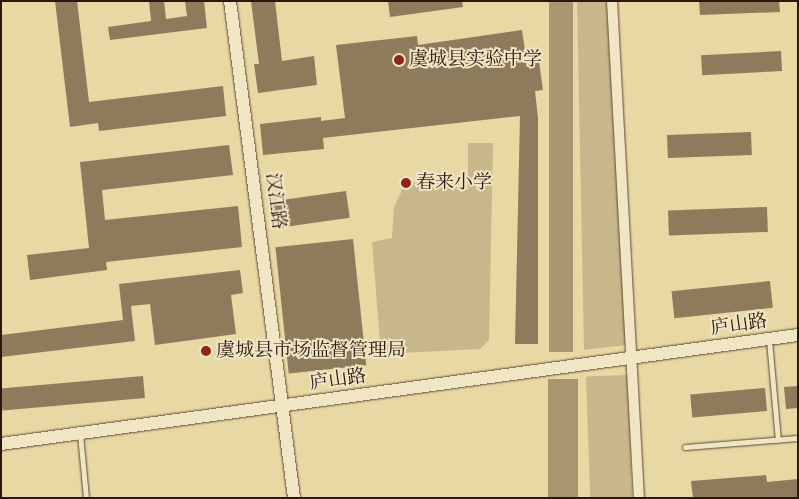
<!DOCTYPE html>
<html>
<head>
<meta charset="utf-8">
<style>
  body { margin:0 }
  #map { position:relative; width:799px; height:499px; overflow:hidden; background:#e8d8a4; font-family:Alegreya,"Noto Serif SC",serif }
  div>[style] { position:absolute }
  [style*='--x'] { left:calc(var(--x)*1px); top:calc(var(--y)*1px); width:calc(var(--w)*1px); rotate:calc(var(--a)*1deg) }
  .green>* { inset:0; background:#c8b78a; transform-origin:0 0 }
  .water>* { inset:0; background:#a89671; transform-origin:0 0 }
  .building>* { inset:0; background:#8d7b5c; transform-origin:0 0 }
  .roads { filter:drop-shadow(0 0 1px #5a4734) drop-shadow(0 0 1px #5a4734) }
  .service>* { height:5px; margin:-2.5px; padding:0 2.5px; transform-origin:2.5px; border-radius:2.5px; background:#f0e6c4 }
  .minor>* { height:10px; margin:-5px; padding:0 5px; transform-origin:5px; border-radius:5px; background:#f0e6c4 }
  .tertiary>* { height:12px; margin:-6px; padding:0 6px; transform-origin:6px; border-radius:6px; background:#f0e6c4 }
  .dots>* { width:14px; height:14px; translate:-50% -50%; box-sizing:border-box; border:2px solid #f0e6c4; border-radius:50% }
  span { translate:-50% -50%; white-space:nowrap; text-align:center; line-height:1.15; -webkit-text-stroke:4px #f0e6c4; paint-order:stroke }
  .poi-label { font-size:19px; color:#2b170e }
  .left { translate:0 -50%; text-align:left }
  .street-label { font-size:19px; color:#2b170e }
  .frame { position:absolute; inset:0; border:2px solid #2b170e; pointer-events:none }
</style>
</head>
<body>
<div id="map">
  <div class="green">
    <div style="clip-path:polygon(577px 1px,608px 1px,626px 345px,584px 350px)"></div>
    <div style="clip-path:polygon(468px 143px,493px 143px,489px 340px,480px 349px,381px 354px,372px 242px,392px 238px,394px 207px,403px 188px,424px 179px,441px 179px,468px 190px)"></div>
    <div style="left:628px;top:375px;width:123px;height:42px;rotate:88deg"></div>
  </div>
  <div class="water">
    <div style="left:549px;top:1px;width:24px;height:351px"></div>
    <div style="left:578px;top:379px;width:119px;height:30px;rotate:90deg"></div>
  </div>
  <div class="building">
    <div style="clip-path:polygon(55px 1px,77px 1px,89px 102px,223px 86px,226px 116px,99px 131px,98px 123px,70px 127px)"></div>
    <div style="clip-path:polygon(149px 1px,164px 1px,166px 19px,187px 16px,185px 1px,204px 1px,207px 28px,110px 40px,108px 27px,151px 21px)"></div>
    <div style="clip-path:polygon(251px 1px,275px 1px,282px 61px,314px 56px,317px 85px,258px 93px,254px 64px,259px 64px)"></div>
    <div style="clip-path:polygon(388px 1px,462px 1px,463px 7px,390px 17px)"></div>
    <div style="clip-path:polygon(699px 1px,779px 1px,780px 12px,700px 15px)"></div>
    <div style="clip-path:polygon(522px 30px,526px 57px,538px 55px,543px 90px,535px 91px,538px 118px,538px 344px,515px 344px,520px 116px,323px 138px,324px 149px,263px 155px,260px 124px,321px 117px,321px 121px,345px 118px,336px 45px,417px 36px,418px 45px)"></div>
    <div style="left:781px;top:51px;width:20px;height:80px;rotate:87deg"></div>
    <div style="left:751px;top:132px;width:23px;height:84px;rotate:88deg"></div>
    <div style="clip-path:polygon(229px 145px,233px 175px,102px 190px,105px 220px,238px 206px,242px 247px,106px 262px,107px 270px,30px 280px,27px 255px,89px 248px,80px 162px)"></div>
    <div style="left:346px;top:191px;width:27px;height:77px;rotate:82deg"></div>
    <div style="left:767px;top:207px;width:25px;height:99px;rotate:88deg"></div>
    <div style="left:353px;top:239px;width:127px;height:78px;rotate:84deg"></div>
    <div style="clip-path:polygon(240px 270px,243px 293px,231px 295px,236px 334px,155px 345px,150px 304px,131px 306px,135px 341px,1px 357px,1px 335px,123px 320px,119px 284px)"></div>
    <div style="left:770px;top:281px;width:27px;height:99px;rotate:84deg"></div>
    <div style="left:143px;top:376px;width:22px;height:143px;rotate:85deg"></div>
    <div style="clip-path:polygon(798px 386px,798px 408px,786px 409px,784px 387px)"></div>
    <div style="left:765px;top:388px;width:23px;height:75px;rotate:85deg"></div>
    <div style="clip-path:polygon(766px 475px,767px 482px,798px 479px,798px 498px,693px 498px,691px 481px)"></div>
  </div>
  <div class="roads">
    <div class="service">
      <div style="--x:769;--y:340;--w:100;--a:84.9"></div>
      <div style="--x:80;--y:434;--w:64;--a:84.6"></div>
      <div style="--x:685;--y:447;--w:113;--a:-4.6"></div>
    </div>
    <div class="minor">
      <div style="--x:612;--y:1;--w:498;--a:86.9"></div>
    </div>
    <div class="tertiary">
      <div style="--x:230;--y:1;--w:501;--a:82.66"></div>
      <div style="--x:1;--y:444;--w:804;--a:-7.79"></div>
    </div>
  </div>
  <div class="dots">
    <div style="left:399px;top:60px;background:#8f2418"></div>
    <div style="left:406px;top:183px;background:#8f2418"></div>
    <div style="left:206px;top:351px;background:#8f2418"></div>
  </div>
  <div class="poi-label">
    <span class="left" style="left:409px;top:60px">虞城县实验中学</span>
    <span class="left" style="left:416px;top:183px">春来小学</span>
    <span class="left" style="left:216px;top:351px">虞城县市场监督管理局</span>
  </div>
  <div class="street-label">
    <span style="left:275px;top:201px;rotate:83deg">汉江路</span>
    <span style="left:739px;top:325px;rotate:-8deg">庐山路</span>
    <span style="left:338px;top:380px;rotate:-8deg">庐山路</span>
  </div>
  <div class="frame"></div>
</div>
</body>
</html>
